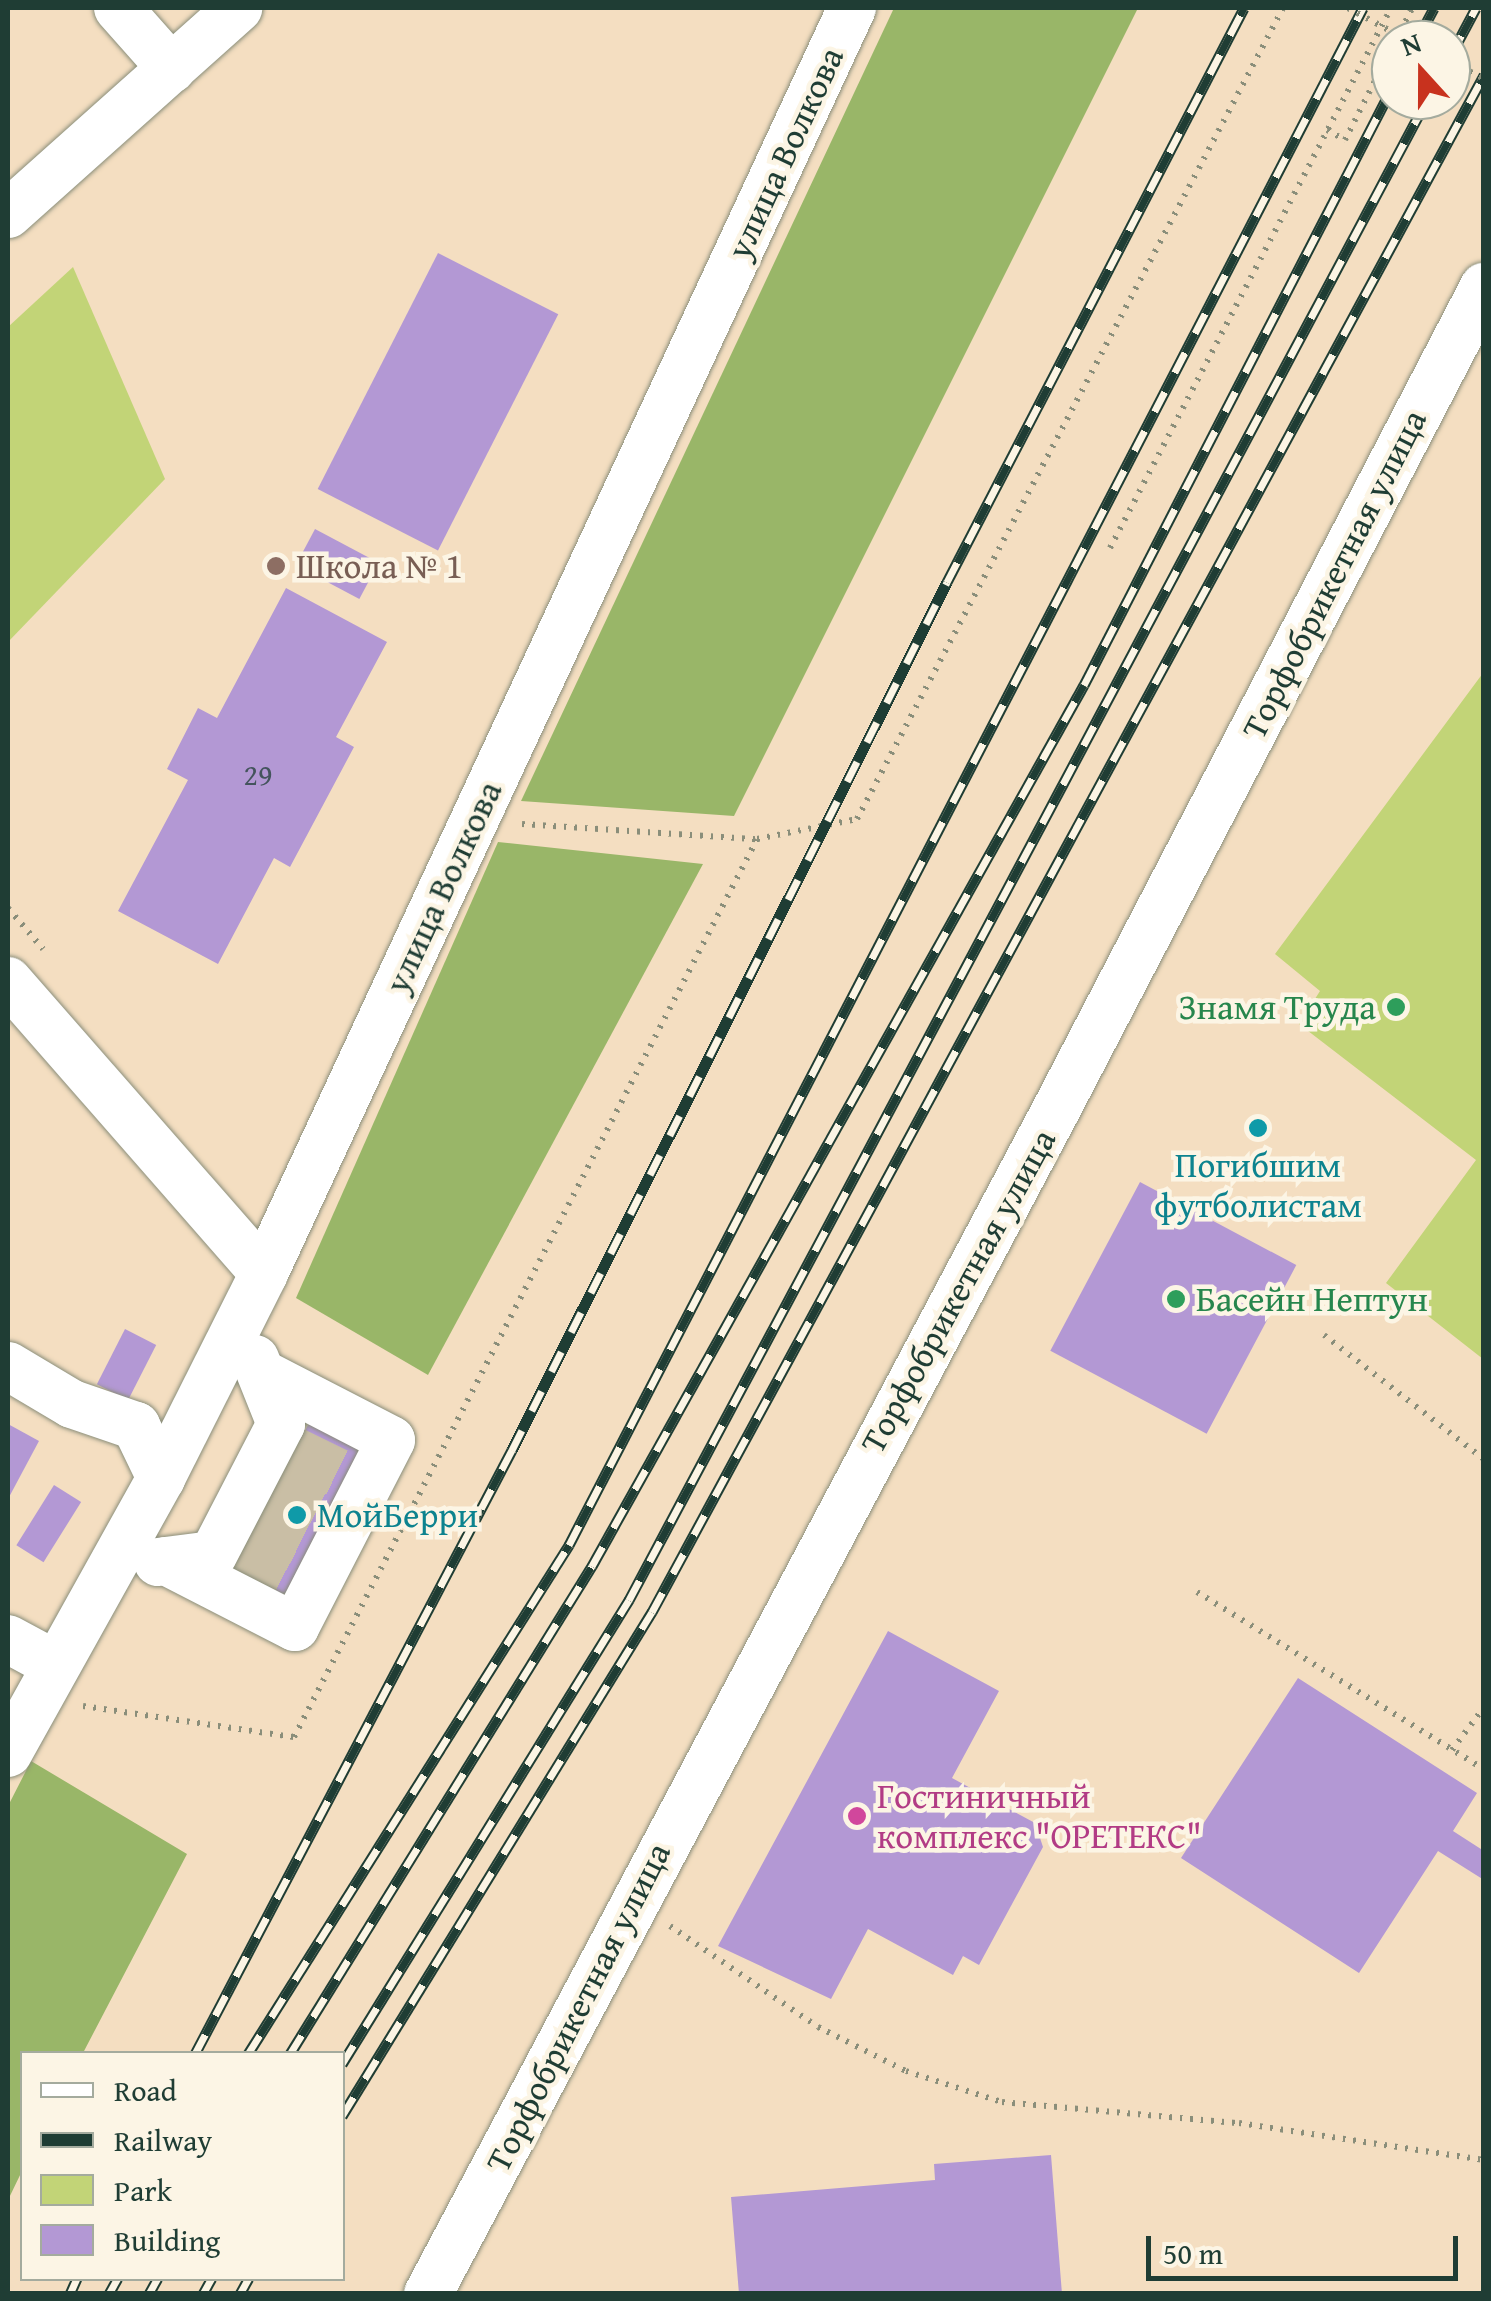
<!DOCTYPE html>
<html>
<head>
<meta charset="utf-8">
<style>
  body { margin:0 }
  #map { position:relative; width:1491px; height:2301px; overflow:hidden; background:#f4dec1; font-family:"Gentium Book Plus",serif }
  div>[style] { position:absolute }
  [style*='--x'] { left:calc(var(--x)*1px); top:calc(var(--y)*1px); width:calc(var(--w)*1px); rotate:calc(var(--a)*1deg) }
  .green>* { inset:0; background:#c2d477 }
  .forest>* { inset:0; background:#99b668 }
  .building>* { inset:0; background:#b398d4; transform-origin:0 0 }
  .minor-tunnel>* { height:48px; margin-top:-24px; transform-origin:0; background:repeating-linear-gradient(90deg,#c9bea5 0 48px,transparent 0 72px) }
  .path>* { height:6px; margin-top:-3px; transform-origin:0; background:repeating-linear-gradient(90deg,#8a8e7a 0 2.5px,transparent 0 10.5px) }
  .roads { filter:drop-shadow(0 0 2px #8a8e7a) drop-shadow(0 0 2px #8a8e7a) }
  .minor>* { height:48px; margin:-24px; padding:0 24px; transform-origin:24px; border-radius:24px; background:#fff }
  .rail>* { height:11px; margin-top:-5.5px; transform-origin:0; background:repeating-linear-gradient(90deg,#fcf5e5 0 22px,#1f3d34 0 44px); box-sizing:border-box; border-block:2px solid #1f3d34 }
  .path-bridge>* { height:6px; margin-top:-3px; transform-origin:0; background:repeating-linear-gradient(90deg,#8a8e7a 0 2.5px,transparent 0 10.5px) }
  .dots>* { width:28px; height:28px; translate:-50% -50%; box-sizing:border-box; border:5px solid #fcf5e5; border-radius:50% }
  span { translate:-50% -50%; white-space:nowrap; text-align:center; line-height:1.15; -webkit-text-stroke:9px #fcf5e5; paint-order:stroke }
  .number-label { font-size:30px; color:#44545c }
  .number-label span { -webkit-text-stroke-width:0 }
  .street-label { font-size:35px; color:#1f3d34 }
  .education-label { font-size:35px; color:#785e54 }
  .left { translate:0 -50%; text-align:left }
  .leisure-label { font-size:35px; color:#27864d }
  .right { translate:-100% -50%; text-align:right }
  .culture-label { font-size:35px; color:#0d838f }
  .hotel-label { font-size:35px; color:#b23c85 }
  .frame { position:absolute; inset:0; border:10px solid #1f3d34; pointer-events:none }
  .legend { position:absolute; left:20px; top:2051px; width:325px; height:230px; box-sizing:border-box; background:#fcf5e5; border:2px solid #a4ab9e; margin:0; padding:12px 18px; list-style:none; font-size:30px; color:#1f3d34 }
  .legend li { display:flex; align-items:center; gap:20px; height:50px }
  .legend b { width:50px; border:2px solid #a4ab9e }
  .north { position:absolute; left:1371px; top:20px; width:100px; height:100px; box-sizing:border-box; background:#fcf5e5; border:2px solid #a4ab9e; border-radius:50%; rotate:339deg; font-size:28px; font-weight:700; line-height:40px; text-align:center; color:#1f3d34 }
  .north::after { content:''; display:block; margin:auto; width:35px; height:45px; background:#c8321e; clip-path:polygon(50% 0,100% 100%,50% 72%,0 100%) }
  .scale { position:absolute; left:1146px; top:2236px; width:312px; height:45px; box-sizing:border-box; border:5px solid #1f3d34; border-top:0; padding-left:12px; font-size:30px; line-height:35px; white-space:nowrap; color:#1f3d34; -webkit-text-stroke:8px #fcf5e5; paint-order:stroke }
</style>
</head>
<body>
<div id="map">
  <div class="green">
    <div style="clip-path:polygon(73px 267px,165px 479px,8px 642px,8px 327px)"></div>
    <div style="clip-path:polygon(1483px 673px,1483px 1359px,1386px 1283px,1476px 1160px,1299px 1024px,1320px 991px,1275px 954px)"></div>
  </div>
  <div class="forest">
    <div style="clip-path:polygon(894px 8px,1138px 8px,734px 816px,521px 801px)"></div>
    <div style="clip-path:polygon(498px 842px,703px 864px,428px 1375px,296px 1298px)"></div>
    <div style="clip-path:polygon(31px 1761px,187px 1854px,83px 2053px,22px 2054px,22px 2171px,8px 2200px,8px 1806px)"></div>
  </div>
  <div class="building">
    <div style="left:438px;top:253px;width:135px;height:265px;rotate:27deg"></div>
    <div style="left:315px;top:529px;width:72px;height:41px;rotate:28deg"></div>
    <div style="clip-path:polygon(286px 588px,387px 642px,336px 737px,354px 747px,290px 867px,274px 858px,218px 964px,118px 911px,188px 780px,167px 769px,198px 708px,217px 718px)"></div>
    <div style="left:1140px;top:1182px;width:177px;height:191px;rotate:28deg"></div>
    <div style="left:125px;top:1329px;width:35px;height:62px;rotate:27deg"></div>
    <div style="left:309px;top:1423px;width:65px;height:168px;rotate:27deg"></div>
    <div style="clip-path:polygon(8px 1424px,39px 1441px,8px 1499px)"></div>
    <div style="left:54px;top:1485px;width:32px;height:71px;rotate:32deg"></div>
    <div style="clip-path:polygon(888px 1631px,999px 1691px,952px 1778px,1035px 1823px,1043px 1847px,979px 1965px,963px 1956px,953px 1975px,868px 1929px,831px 1999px,718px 1946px)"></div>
    <div style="clip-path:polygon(1298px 1678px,1477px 1793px,1453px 1831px,1484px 1851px,1484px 1880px,1438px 1851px,1359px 1973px,1181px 1858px)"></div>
    <div style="clip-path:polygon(1051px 2155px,1062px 2294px,739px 2294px,731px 2197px,935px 2180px,934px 2164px)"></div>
  </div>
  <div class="minor-tunnel">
    <div style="--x:294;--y:1451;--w:66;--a:26.2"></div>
    <div style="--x:278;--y:1481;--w:66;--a:27"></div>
    <div style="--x:258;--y:1520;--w:66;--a:26.2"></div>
    <div style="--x:241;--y:1553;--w:65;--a:27.3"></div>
  </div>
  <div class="path">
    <div style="--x:1396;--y:40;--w:36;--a:-63"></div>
    <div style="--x:1327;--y:130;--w:21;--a:29"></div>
    <div style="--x:1345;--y:140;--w:102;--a:-63.2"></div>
    <div style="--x:1110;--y:548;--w:609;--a:-62.51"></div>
    <div style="--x:522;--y:824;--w:235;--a:3.7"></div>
    <div style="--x:757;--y:839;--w:102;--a:-11.3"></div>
    <div style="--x:857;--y:819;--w:916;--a:-62.29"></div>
    <div style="--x:8;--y:908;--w:54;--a:49.5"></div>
    <div style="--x:1324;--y:1335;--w:202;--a:37.8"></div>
    <div style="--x:1197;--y:1592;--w:337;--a:31.7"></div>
    <div style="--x:83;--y:1706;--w:213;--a:8.4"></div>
    <div style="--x:294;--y:1737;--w:1010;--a:-62.72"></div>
    <div style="--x:1452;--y:1750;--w:54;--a:-53.3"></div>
    <div style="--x:670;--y:1926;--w:179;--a:34.3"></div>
    <div style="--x:818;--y:2027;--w:98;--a:26.6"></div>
    <div style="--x:906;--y:2071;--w:101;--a:17.9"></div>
    <div style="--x:1002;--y:2102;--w:238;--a:5.1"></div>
    <div style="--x:1239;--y:2123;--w:248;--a:8.6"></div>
  </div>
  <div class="roads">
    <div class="minor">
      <div style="--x:118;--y:8;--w:81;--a:48.5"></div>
      <div style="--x:8;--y:214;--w:309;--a:-41.8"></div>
      <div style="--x:8;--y:981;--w:388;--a:48.8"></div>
      <div style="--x:8;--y:1366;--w:74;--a:30.7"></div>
      <div style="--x:72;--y:1404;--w:68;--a:19"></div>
      <div style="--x:136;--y:1426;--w:58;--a:64.3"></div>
      <div style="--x:166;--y:1561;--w:145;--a:27.1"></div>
      <div style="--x:295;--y:1627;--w:210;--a:-62.8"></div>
      <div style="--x:391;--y:1440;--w:144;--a:-152.7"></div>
      <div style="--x:158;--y:1562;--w:55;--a:-7.3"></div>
      <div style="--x:213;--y:1555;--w:148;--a:-62.6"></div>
      <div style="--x:281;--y:1424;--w:70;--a:-111.8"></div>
      <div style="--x:8;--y:1639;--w:55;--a:28.4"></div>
      <div style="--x:8;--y:1753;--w:315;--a:-60.9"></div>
      <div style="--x:161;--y:1478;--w:229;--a:-63.3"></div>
      <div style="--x:264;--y:1273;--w:1395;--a:-65.07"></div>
      <div style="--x:428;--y:2294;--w:1340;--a:-62.06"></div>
      <div style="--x:1056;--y:1110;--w:928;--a:-62.52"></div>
    </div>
  </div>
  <div class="rail">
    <div style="--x:1417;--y:40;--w:36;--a:-62"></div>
    <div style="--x:1451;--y:55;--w:53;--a:-62"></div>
    <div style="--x:195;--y:2054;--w:682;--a:-62.31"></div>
    <div style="--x:512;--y:1450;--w:971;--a:-63.38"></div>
    <div style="--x:947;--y:582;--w:646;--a:-62.64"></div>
    <div style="--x:248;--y:2054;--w:602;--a:-57.76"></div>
    <div style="--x:569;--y:1545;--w:1730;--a:-62.68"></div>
    <div style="--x:290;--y:2054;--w:574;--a:-58.25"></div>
    <div style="--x:592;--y:1566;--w:1009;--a:-60.82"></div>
    <div style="--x:1084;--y:685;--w:670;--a:-62.71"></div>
    <div style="--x:342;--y:2064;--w:546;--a:-58.26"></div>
    <div style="--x:629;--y:1600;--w:1699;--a:-61.99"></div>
    <div style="--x:342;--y:2116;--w:592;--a:-58.41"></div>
    <div style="--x:652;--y:1612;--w:1748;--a:-61.57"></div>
    <div style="--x:70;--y:2294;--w:17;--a:-66"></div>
    <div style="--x:109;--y:2294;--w:18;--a:-61"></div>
    <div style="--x:149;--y:2294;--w:18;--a:-61"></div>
    <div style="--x:203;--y:2294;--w:18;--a:-61"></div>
    <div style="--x:240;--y:2294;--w:18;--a:-61"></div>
  </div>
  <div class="path-bridge">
    <div style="--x:1348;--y:8;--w:67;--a:28.5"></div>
    <div style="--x:1451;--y:62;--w:37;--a:27"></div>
  </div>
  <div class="dots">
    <div style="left:276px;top:566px;background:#8d6e63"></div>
    <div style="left:1396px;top:1007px;background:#2e9e5b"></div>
    <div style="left:1258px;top:1128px;background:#0f9aa8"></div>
    <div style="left:1176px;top:1299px;background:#2e9e5b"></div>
    <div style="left:297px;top:1515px;background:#0f9aa8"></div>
    <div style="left:857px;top:1816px;background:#d1479c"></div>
  </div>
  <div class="number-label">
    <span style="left:258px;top:774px">29</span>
  </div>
  <div class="street-label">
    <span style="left:785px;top:153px;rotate:-65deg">улица Волкова</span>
    <span style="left:1334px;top:574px;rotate:-63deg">Торфобрикетная улица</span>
    <span style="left:443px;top:887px;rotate:-65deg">улица Волкова</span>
    <span style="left:958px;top:1291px;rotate:-61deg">Торфобрикетная улица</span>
    <span style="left:578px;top:2007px;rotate:-63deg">Торфобрикетная улица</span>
  </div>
  <div class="education-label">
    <span class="left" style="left:296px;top:566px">Школа № 1</span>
  </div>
  <div class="leisure-label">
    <span class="right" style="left:1376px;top:1007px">Знамя Труда</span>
    <span class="left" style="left:1196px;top:1299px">Басейн Нептун</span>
  </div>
  <div class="culture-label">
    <span style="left:1258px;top:1185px">Погибшим<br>футболистам</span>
    <span class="left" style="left:317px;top:1515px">МойБерри</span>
  </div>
  <div class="hotel-label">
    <span class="left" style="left:877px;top:1816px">Гостиничный<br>комплекс "ОРЕТЕКС"</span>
  </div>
  <div class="frame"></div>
  <ul class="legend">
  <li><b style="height:12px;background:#fff"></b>Road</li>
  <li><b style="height:12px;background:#1f3d34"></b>Railway</li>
  <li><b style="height:28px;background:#c2d477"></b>Park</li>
  <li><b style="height:28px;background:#b398d4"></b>Building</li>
  </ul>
  <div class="north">N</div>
  <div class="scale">50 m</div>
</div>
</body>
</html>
